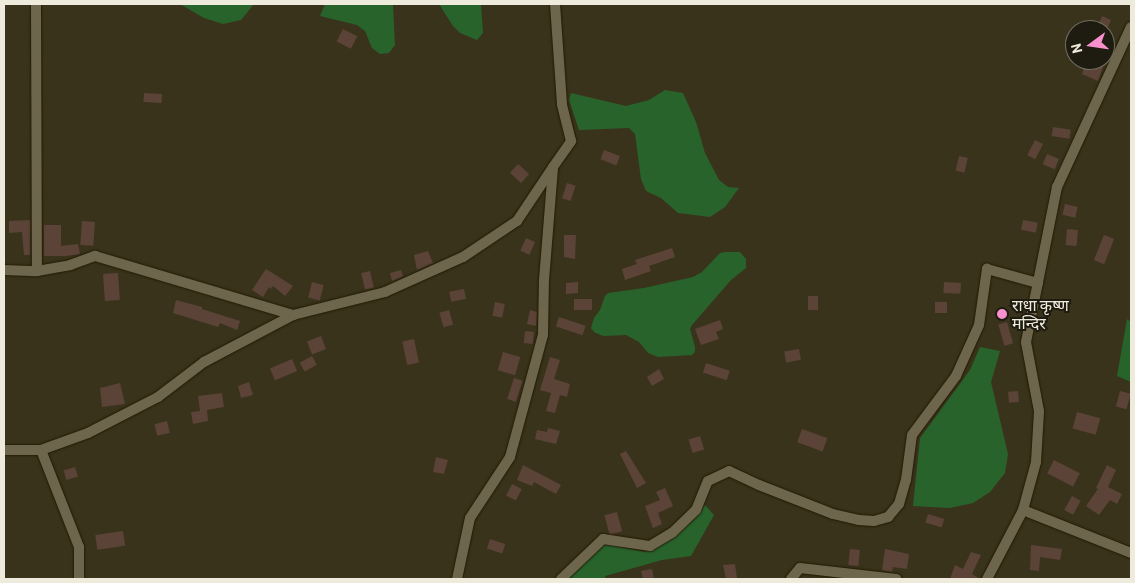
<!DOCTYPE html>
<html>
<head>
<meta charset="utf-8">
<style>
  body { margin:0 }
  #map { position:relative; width:1135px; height:583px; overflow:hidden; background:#3a331b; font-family:Barlow,"Noto Sans Devanagari",sans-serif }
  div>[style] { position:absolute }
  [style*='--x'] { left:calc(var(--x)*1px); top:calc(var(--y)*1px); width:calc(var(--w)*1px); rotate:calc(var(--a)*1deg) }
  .green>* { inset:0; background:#28632c }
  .building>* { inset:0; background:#5b4337; transform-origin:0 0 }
  .roads { filter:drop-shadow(0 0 1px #211a03) drop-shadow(0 0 1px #211a03) }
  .street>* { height:10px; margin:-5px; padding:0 5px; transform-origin:5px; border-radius:5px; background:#6e664c }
  .dots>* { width:14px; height:14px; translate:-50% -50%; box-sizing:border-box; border:2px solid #1e1b10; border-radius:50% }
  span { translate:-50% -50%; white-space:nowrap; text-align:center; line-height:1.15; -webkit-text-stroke:4px #1e1b10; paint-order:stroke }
  .poi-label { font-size:16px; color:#efebdc }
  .left { translate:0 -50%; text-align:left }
  .frame { position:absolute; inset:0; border:5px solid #efebdc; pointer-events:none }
  .north { position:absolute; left:1065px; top:20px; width:50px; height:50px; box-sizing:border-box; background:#1e1b10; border:1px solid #726e62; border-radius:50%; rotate:256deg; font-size:14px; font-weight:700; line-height:20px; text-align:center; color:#efebdc }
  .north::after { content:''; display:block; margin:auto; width:18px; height:22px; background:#f790cd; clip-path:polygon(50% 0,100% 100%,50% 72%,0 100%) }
</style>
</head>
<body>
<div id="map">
  <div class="green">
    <div style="clip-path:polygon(180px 4px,209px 5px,254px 4px,241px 20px,223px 24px,204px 18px)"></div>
    <div style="clip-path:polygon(325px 4px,393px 4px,395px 45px,389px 53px,380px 54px,372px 48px,365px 31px,357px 25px,320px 16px)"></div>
    <div style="clip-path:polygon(439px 4px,481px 4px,483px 33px,477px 40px,460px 33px,453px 26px)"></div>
    <div style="clip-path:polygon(665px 90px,683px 93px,696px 122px,705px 153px,719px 180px,728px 187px,739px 188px,725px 207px,710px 217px,678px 213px,661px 198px,646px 191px,641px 179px,635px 134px,629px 128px,579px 130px,569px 100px,571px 93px,626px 106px,649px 100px)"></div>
    <div style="clip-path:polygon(725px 252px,740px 252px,746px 259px,746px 268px,731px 280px,692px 325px,690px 329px,695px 347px,695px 352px,692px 355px,658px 357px,648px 353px,639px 342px,626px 335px,603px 336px,594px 332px,591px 328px,594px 318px,600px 310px,605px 296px,608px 293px,644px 288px,693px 277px,702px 272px,720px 253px)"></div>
    <div style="clip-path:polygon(1127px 319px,1131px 322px,1131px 382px,1117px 376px)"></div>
    <div style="clip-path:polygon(980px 347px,1000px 351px,991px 382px,1008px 454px,1005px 473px,990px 492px,973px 503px,950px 508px,913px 506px,920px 438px,970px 370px)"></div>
    <div style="clip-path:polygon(705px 505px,714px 515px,691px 556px,662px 560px,605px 576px,606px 579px,565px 579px,604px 544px,645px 552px,673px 538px)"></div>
  </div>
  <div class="building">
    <div style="clip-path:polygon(1102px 16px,1111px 20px,1107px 30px,1096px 30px)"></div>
    <div style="left:343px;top:29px;width:16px;height:14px;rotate:27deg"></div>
    <div style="clip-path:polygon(1087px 60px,1104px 64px,1098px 81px,1082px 74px)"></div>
    <div style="left:144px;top:93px;width:18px;height:9px;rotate:3deg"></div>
    <div style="left:1053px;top:127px;width:18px;height:9px;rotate:9deg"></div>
    <div style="left:1035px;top:140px;width:9px;height:17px;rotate:27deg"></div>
    <div style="left:604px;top:150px;width:17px;height:10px;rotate:21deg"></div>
    <div style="left:1047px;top:154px;width:13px;height:11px;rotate:23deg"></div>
    <div style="left:959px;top:156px;width:9px;height:15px;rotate:13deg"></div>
    <div style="left:518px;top:164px;width:15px;height:12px;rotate:42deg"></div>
    <div style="left:567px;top:183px;width:9px;height:16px;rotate:18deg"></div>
    <div style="left:1065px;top:204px;width:13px;height:11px;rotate:13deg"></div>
    <div style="clip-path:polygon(30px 220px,30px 255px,24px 255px,22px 232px,9px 233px,9px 221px)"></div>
    <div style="left:1023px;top:220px;width:15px;height:10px;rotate:11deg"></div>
    <div style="left:82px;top:221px;width:13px;height:24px;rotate:4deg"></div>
    <div style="clip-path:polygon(44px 225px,61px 225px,61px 246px,78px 244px,80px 254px,66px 256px,44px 256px)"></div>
    <div style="left:1067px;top:229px;width:11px;height:16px;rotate:5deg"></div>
    <div style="clip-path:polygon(564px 235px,576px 235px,575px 259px,564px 257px)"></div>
    <div style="left:1104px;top:235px;width:11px;height:27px;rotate:22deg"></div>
    <div style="left:526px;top:238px;width:10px;height:14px;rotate:24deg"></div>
    <div style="clip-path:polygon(672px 248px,675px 257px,649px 266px,651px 271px,625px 280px,622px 269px,637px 264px,635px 260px)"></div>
    <div style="clip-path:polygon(428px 251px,433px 263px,417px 270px,414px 255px)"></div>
    <div style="clip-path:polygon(266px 269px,293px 286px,285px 296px,273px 286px,271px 289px,269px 287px,263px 297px,252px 290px)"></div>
    <div style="clip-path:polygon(401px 270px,403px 276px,392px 281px,390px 273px)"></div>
    <div style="left:370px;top:271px;width:17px;height:9px;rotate:77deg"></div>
    <div style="left:118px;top:273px;width:27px;height:15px;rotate:86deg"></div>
    <div style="left:312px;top:282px;width:12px;height:16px;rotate:14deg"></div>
    <div style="clip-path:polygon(578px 282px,578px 293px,566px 294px,566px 283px)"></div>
    <div style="left:944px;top:282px;width:17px;height:11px;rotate:3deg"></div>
    <div style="left:464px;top:289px;width:10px;height:15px;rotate:79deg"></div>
    <div style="left:808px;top:296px;width:10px;height:14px"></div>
    <div style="left:592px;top:299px;width:11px;height:18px;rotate:90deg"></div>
    <div style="clip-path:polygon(176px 300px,202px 307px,202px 309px,240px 321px,237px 330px,220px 323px,218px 327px,173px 313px)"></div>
    <div style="left:495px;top:302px;width:10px;height:14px;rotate:11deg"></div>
    <div style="left:935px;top:302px;width:12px;height:11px"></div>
    <div style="left:449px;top:310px;width:15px;height:10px;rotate:74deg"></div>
    <div style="clip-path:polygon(530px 310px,537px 312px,536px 326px,527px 324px)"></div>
    <div style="left:559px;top:317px;width:28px;height:10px;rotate:18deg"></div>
    <div style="clip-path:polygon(720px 320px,723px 329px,716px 332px,719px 339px,701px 345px,695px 329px)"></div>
    <div style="left:1007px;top:322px;width:22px;height:9px;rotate:74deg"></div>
    <div style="left:525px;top:331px;width:9px;height:12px;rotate:6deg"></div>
    <div style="left:321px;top:336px;width:14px;height:15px;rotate:69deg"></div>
    <div style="left:414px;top:339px;width:24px;height:12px;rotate:78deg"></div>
    <div style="left:799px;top:349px;width:11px;height:15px;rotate:80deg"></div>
    <div style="left:503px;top:352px;width:18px;height:19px;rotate:16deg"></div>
    <div style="left:312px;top:356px;width:10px;height:14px;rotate:61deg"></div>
    <div style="clip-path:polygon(550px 357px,560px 360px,554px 379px,570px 384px,567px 397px,560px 395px,555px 413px,546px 411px,551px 393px,540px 390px)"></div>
    <div style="left:292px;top:359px;width:13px;height:24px;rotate:67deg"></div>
    <div style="left:706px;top:363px;width:25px;height:10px;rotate:18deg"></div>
    <div style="clip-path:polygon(659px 369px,664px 379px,652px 386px,647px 377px)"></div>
    <div style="left:514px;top:378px;width:9px;height:22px;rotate:18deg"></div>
    <div style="clip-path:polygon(249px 382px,253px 395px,241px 398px,238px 386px)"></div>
    <div style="clip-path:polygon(120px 383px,125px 404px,102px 407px,100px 388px)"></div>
    <div style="left:1018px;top:391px;width:11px;height:10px;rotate:85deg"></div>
    <div style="left:1120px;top:391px;width:11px;height:16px;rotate:15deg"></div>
    <div style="clip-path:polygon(222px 393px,224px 407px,207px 410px,208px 421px,193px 424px,191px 412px,200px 411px,198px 396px)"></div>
    <div style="left:1077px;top:412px;width:24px;height:17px;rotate:15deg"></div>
    <div style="left:167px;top:421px;width:12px;height:13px;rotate:76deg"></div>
    <div style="clip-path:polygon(548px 428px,560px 431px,556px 444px,535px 439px,537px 430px,547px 432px)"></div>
    <div style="left:802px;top:429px;width:27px;height:14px;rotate:20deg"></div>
    <div style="left:700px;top:436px;width:14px;height:12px;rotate:73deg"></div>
    <div style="clip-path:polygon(626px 451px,646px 483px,637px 488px,620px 454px)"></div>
    <div style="clip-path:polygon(436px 457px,448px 460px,444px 474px,433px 472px)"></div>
    <div style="left:1054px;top:460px;width:29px;height:15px;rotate:27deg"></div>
    <div style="clip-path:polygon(523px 465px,561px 485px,556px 494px,534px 482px,532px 486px,517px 480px)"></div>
    <div style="clip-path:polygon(1107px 465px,1116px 470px,1108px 487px,1122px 494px,1117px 504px,1110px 500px,1099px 515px,1086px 506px,1098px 489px,1096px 488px)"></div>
    <div style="left:75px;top:467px;width:10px;height:12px;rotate:73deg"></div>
    <div style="left:512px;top:484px;width:11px;height:13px;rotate:27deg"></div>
    <div style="clip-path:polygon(665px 488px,673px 506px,658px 513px,662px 524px,653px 528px,645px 506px,660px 500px,656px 492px)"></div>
    <div style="left:1072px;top:496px;width:10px;height:16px;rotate:29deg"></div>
    <div style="left:617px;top:512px;width:20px;height:13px;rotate:75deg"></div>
    <div style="left:928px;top:514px;width:17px;height:9px;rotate:17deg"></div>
    <div style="left:123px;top:531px;width:15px;height:28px;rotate:82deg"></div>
    <div style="left:490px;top:539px;width:16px;height:10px;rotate:18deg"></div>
    <div style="clip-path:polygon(1031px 545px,1062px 549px,1060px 560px,1040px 557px,1039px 571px,1030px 570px)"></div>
    <div style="left:850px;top:549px;width:10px;height:16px;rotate:6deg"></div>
    <div style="clip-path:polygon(885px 549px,909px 554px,907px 569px,893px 567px,892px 572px,882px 570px)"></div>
    <div style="clip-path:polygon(971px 552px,981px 555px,972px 574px,980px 579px,950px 579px,955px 565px,963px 569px)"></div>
    <div style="clip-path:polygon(735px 564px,737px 578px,726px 579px,723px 565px)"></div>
    <div style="clip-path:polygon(652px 569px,654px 579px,643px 579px,641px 571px)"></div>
  </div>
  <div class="roads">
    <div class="street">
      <div style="--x:36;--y:4;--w:267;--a:89.8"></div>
      <div style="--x:4;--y:270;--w:33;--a:2"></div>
      <div style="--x:37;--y:271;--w:34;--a:-10"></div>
      <div style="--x:70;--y:265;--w:27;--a:-20"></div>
      <div style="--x:95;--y:256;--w:207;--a:16.6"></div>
      <div style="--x:4;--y:450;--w:37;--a:0"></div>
      <div style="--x:41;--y:450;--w:50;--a:-19.9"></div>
      <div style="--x:88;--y:433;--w:79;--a:-27.2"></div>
      <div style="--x:158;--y:397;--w:58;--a:-37.3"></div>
      <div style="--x:204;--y:362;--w:101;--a:-27.8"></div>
      <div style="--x:293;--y:315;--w:95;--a:-14"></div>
      <div style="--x:385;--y:292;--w:85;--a:-24.2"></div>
      <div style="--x:463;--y:257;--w:65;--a:-33.7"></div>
      <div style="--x:517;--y:221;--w:65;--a:-56.3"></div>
      <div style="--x:41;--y:450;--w:104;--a:68.6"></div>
      <div style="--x:79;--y:547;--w:32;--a:90"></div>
      <div style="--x:1023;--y:510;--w:116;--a:21.7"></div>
      <div style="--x:457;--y:579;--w:62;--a:-78"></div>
      <div style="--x:470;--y:518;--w:73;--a:-56.7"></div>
      <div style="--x:510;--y:457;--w:126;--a:-74.9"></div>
      <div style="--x:543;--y:335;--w:55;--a:-89"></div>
      <div style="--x:544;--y:280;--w:113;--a:-85.4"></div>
      <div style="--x:553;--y:167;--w:32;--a:-55"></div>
      <div style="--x:571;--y:141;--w:38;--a:-104"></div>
      <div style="--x:562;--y:104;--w:100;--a:-94"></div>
      <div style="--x:561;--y:579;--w:58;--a:-43.6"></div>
      <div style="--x:603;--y:539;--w:48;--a:8.5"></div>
      <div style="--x:650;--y:546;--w:26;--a:-31"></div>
      <div style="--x:672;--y:533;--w:33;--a:-44"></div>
      <div style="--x:696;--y:510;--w:31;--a:-68"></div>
      <div style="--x:708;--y:481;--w:23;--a:-25"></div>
      <div style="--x:729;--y:471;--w:33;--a:25"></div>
      <div style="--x:759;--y:485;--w:79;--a:21.4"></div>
      <div style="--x:833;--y:514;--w:27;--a:13"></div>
      <div style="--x:859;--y:520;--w:15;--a:4"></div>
      <div style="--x:874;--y:521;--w:15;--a:-16"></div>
      <div style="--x:888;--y:517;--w:17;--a:-50"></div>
      <div style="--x:899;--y:504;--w:25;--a:-74"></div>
      <div style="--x:906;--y:480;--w:45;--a:-82.4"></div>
      <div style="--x:912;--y:435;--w:74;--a:-53.3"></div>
      <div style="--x:956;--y:376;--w:56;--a:-65.7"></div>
      <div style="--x:979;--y:325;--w:57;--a:-81.9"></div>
      <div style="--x:987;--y:269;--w:53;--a:15.4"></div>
      <div style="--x:791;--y:579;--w:14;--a:-51"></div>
      <div style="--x:800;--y:568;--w:97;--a:6.5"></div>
      <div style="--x:987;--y:579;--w:78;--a:-62.4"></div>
      <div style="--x:1023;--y:510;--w:50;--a:-74.8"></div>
      <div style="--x:1036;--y:462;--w:51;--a:-86.6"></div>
      <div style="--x:1039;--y:411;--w:70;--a:-100.7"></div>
      <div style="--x:1026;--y:342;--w:158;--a:-78.7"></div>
      <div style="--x:1057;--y:187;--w:176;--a:-65.2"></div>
    </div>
  </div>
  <div class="dots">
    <div style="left:1002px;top:314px;background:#f790cd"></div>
  </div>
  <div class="poi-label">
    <span class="left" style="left:1012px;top:314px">राधा कृष्ण<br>मन्दिर</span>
  </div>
  <div class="frame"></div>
  <div class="north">N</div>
</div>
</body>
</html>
